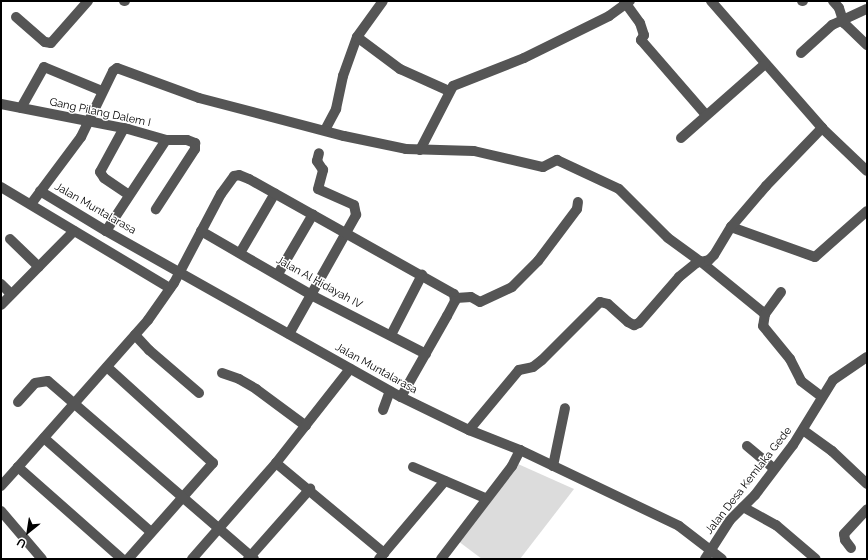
<!DOCTYPE html>
<html>
<head>
<meta charset="utf-8">
<style>
  body { margin:0 }
  #map { position:relative; width:868px; height:560px; overflow:hidden; background:#fff; font-family:Raleway,sans-serif }
  div>[style] { position:absolute }
  [style*='--x'] { left:calc(var(--x)*1px); top:calc(var(--y)*1px); width:calc(var(--w)*1px); rotate:calc(var(--a)*1deg) }
  .green>* { inset:0; background:#dcdcdc }
  .minor>* { height:10px; margin:-5px; padding:0 5px; transform-origin:5px; border-radius:5px; background:#555 }
  span { translate:-50% -50%; white-space:nowrap; text-align:center; line-height:1.15; -webkit-text-stroke:3px #fff; paint-order:stroke }
  .street-label { font-size:11px; color:#000 }
  .frame { position:absolute; inset:0; border:2px solid #000; pointer-events:none }
  .north { position:absolute; left:8px; top:512px; width:40px; height:40px; -webkit-text-stroke:3px #fff; paint-order:stroke; rotate:210deg; font-size:11px; font-weight:700; line-height:16px; text-align:center; color:#000 }
  .north::after { content:''; display:block; margin:auto; width:14px; height:18px; background:#000; clip-path:polygon(50% 0,100% 100%,50% 72%,0 100%) }
</style>
</head>
<body>
<div id="map">
  <div class="green">
    <div style="clip-path:polygon(518px 464px,574px 489px,520px 559px,482px 559px,458px 541px)"></div>
  </div>
  <div class="minor">
    <div style="--x:124;--y:1;--w:1;--a:0"></div>
    <div style="--x:624;--y:1;--w:27;--a:54"></div>
    <div style="--x:640;--y:23;--w:13;--a:72"></div>
    <div style="--x:644;--y:35;--w:6;--a:121"></div>
    <div style="--x:641;--y:40;--w:99;--a:49.1"></div>
    <div style="--x:711;--y:1;--w:169;--a:48.8"></div>
    <div style="--x:822;--y:128;--w:62;--a:43.7"></div>
    <div style="--x:802;--y:1;--w:1;--a:0"></div>
    <div style="--x:833;--y:1;--w:9;--a:49"></div>
    <div style="--x:839;--y:8;--w:16;--a:72"></div>
    <div style="--x:844;--y:23;--w:32;--a:44"></div>
    <div style="--x:16;--y:17;--w:38;--a:41"></div>
    <div style="--x:45;--y:42;--w:6;--a:9"></div>
    <div style="--x:51;--y:43;--w:56;--a:-48.6"></div>
    <div style="--x:357;--y:37;--w:54;--a:36.7"></div>
    <div style="--x:400;--y:69;--w:54;--a:24.2"></div>
    <div style="--x:801;--y:53;--w:42;--a:-42.1"></div>
    <div style="--x:832;--y:25;--w:38;--a:-25"></div>
    <div style="--x:1;--y:104;--w:129;--a:11.1"></div>
    <div style="--x:128;--y:129;--w:40;--a:16"></div>
    <div style="--x:166;--y:140;--w:21;--a:0"></div>
    <div style="--x:187;--y:140;--w:9;--a:21"></div>
    <div style="--x:195;--y:143;--w:6;--a:90"></div>
    <div style="--x:195;--y:149;--w:72;--a:123"></div>
    <div style="--x:21;--y:108;--w:47;--a:-60.7"></div>
    <div style="--x:44;--y:67;--w:63;--a:22.5"></div>
    <div style="--x:124;--y:128;--w:50;--a:118.6"></div>
    <div style="--x:100;--y:172;--w:7;--a:56"></div>
    <div style="--x:104;--y:178;--w:30;--a:34"></div>
    <div style="--x:325;--y:130;--w:24;--a:-62"></div>
    <div style="--x:336;--y:109;--w:34;--a:-78"></div>
    <div style="--x:343;--y:76;--w:41;--a:-70.3"></div>
    <div style="--x:357;--y:37;--w:44;--a:-54.2"></div>
    <div style="--x:681;--y:138;--w:112;--a:-41.4"></div>
    <div style="--x:420;--y:150;--w:72;--a:-62.7"></div>
    <div style="--x:453;--y:86;--w:76;--a:-21.5"></div>
    <div style="--x:524;--y:58;--w:95;--a:-26.3"></div>
    <div style="--x:609;--y:16;--w:26;--a:-36"></div>
    <div style="--x:1;--y:187;--w:197;--a:30.9"></div>
    <div style="--x:40;--y:191;--w:77;--a:31.2"></div>
    <div style="--x:106;--y:231;--w:338;--a:29.4"></div>
    <div style="--x:401;--y:397;--w:76;--a:25.9"></div>
    <div style="--x:469;--y:430;--w:55;--a:21.4"></div>
    <div style="--x:520;--y:450;--w:176;--a:25.5"></div>
    <div style="--x:679;--y:526;--w:54;--a:37.5"></div>
    <div style="--x:31;--y:204;--w:84;--a:-53.3"></div>
    <div style="--x:81;--y:137;--w:73;--a:-64.1"></div>
    <div style="--x:113;--y:71;--w:5;--a:-37"></div>
    <div style="--x:117;--y:68;--w:87;--a:20.1"></div>
    <div style="--x:199;--y:98;--w:150;--a:14.7"></div>
    <div style="--x:344;--y:136;--w:63;--a:11.8"></div>
    <div style="--x:406;--y:149;--w:68;--a:1.7"></div>
    <div style="--x:474;--y:151;--w:71;--a:13.1"></div>
    <div style="--x:543;--y:167;--w:16;--a:-27"></div>
    <div style="--x:557;--y:160;--w:68;--a:25.1"></div>
    <div style="--x:619;--y:189;--w:69;--a:45"></div>
    <div style="--x:668;--y:238;--w:39;--a:36"></div>
    <div style="--x:700;--y:261;--w:84;--a:39.2"></div>
    <div style="--x:731;--y:227;--w:89;--a:19.7"></div>
    <div style="--x:815;--y:257;--w:69;--a:-41.5"></div>
    <div style="--x:106;--y:231;--w:109;--a:-56.6"></div>
    <div style="--x:201;--y:231;--w:129;--a:30.1"></div>
    <div style="--x:313;--y:296;--w:127;--a:27.2"></div>
    <div style="--x:10;--y:239;--w:40;--a:44"></div>
    <div style="--x:240;--y:253;--w:69;--a:-59.7"></div>
    <div style="--x:278;--y:274;--w:69;--a:-59.7"></div>
    <div style="--x:1;--y:284;--w:14;--a:45"></div>
    <div style="--x:781;--y:292;--w:27;--a:126"></div>
    <div style="--x:765;--y:314;--w:12;--a:99"></div>
    <div style="--x:763;--y:326;--w:43;--a:50.7"></div>
    <div style="--x:790;--y:359;--w:25;--a:63"></div>
    <div style="--x:801;--y:381;--w:26;--a:37"></div>
    <div style="--x:456;--y:298;--w:15;--a:-4"></div>
    <div style="--x:471;--y:297;--w:10;--a:29"></div>
    <div style="--x:480;--y:302;--w:35;--a:-25"></div>
    <div style="--x:512;--y:287;--w:37;--a:-45"></div>
    <div style="--x:538;--y:261;--w:65;--a:-53.1"></div>
    <div style="--x:577;--y:209;--w:7;--a:-82"></div>
    <div style="--x:1;--y:305;--w:104;--a:-45.4"></div>
    <div style="--x:289;--y:334;--w:137;--a:-60.6"></div>
    <div style="--x:356;--y:215;--w:10;--a:-101"></div>
    <div style="--x:354;--y:205;--w:39;--a:-156"></div>
    <div style="--x:318;--y:189;--w:20;--a:-75"></div>
    <div style="--x:323;--y:170;--w:11;--a:-124"></div>
    <div style="--x:317;--y:161;--w:8;--a:-76"></div>
    <div style="--x:135;--y:335;--w:21;--a:47"></div>
    <div style="--x:149;--y:350;--w:66;--a:40.7"></div>
    <div style="--x:391;--y:335;--w:68;--a:-62.7"></div>
    <div style="--x:107;--y:367;--w:143;--a:42.2"></div>
    <div style="--x:213;--y:463;--w:128;--a:131.5"></div>
    <div style="--x:222;--y:373;--w:18;--a:19"></div>
    <div style="--x:239;--y:379;--w:20;--a:30"></div>
    <div style="--x:256;--y:389;--w:62;--a:36.5"></div>
    <div style="--x:18;--y:402;--w:25;--a:-48"></div>
    <div style="--x:35;--y:383;--w:13;--a:-9"></div>
    <div style="--x:48;--y:381;--w:272;--a:40.8"></div>
    <div style="--x:383;--y:410;--w:20;--a:-70"></div>
    <div style="--x:469;--y:430;--w:78;--a:-50.2"></div>
    <div style="--x:519;--y:370;--w:14;--a:-12"></div>
    <div style="--x:533;--y:367;--w:11;--a:-38"></div>
    <div style="--x:542;--y:360;--w:82;--a:-45"></div>
    <div style="--x:600;--y:302;--w:8;--a:14"></div>
    <div style="--x:608;--y:304;--w:27;--a:42"></div>
    <div style="--x:628;--y:322;--w:7;--a:27"></div>
    <div style="--x:634;--y:325;--w:5;--a:-22"></div>
    <div style="--x:639;--y:323;--w:61;--a:-49"></div>
    <div style="--x:679;--y:277;--w:22;--a:-39"></div>
    <div style="--x:696;--y:263;--w:13;--a:-13"></div>
    <div style="--x:709;--y:260;--w:7;--a:-45"></div>
    <div style="--x:714;--y:255;--w:33;--a:-59"></div>
    <div style="--x:731;--y:227;--w:54;--a:-49.5"></div>
    <div style="--x:766;--y:186;--w:81;--a:-46"></div>
    <div style="--x:803;--y:430;--w:36;--a:36"></div>
    <div style="--x:832;--y:451;--w:48;--a:43.3"></div>
    <div style="--x:44;--y:438;--w:142;--a:41.3"></div>
    <div style="--x:747;--y:446;--w:35;--a:40"></div>
    <div style="--x:276;--y:463;--w:141;--a:39.8"></div>
    <div style="--x:553;--y:466;--w:59;--a:-78.3"></div>
    <div style="--x:413;--y:467;--w:78;--a:23.3"></div>
    <div style="--x:1;--y:486;--w:25;--a:-48"></div>
    <div style="--x:743;--y:507;--w:38;--a:29"></div>
    <div style="--x:776;--y:525;--w:52;--a:40.4"></div>
    <div style="--x:1;--y:511;--w:63;--a:49.5"></div>
    <div style="--x:851;--y:548;--w:10;--a:-127"></div>
    <div style="--x:845;--y:540;--w:6;--a:-99"></div>
    <div style="--x:844;--y:534;--w:34;--a:-47"></div>
    <div style="--x:122;--y:559;--w:139;--a:-138.5"></div>
    <div style="--x:18;--y:467;--w:196;--a:-48.5"></div>
    <div style="--x:148;--y:320;--w:45;--a:-54.9"></div>
    <div style="--x:174;--y:283;--w:101;--a:-62.2"></div>
    <div style="--x:221;--y:194;--w:22;--a:-54"></div>
    <div style="--x:234;--y:176;--w:5;--a:-11"></div>
    <div style="--x:239;--y:175;--w:11;--a:22"></div>
    <div style="--x:249;--y:179;--w:235;--a:29.3"></div>
    <div style="--x:454;--y:294;--w:7;--a:82"></div>
    <div style="--x:455;--y:301;--w:17;--a:118"></div>
    <div style="--x:447;--y:316;--w:93;--a:119.6"></div>
    <div style="--x:192;--y:559;--w:128;--a:-48.8"></div>
    <div style="--x:276;--y:463;--w:120;--a:-51.8"></div>
    <div style="--x:248;--y:559;--w:94;--a:-48.5"></div>
    <div style="--x:379;--y:559;--w:102;--a:-49.8"></div>
    <div style="--x:441;--y:559;--w:117;--a:-52.6"></div>
    <div style="--x:512;--y:466;--w:18;--a:-63"></div>
    <div style="--x:705;--y:559;--w:46;--a:-57.3"></div>
    <div style="--x:730;--y:520;--w:35;--a:-45"></div>
    <div style="--x:755;--y:495;--w:63;--a:-52.8"></div>
    <div style="--x:793;--y:445;--w:76;--a:-58.4"></div>
    <div style="--x:833;--y:380;--w:41;--a:-34.1"></div>
  </div>
  <div class="street-label">
    <span style="left:100px;top:113px;rotate:12deg">Gang Pilang Dalem I</span>
    <span style="left:95px;top:209px;rotate:30deg">Jalan Muntalarasa</span>
    <span style="left:319px;top:283px;rotate:29deg">Jalan Al Hidayah IV</span>
    <span style="left:376px;top:369px;rotate:29deg">Jalan Muntalarasa</span>
    <span style="left:749px;top:481px;rotate:-52deg">Jalan Desa Kemlaka Gede</span>
  </div>
  <div class="frame"></div>
  <div class="north">U</div>
</div>
</body>
</html>
